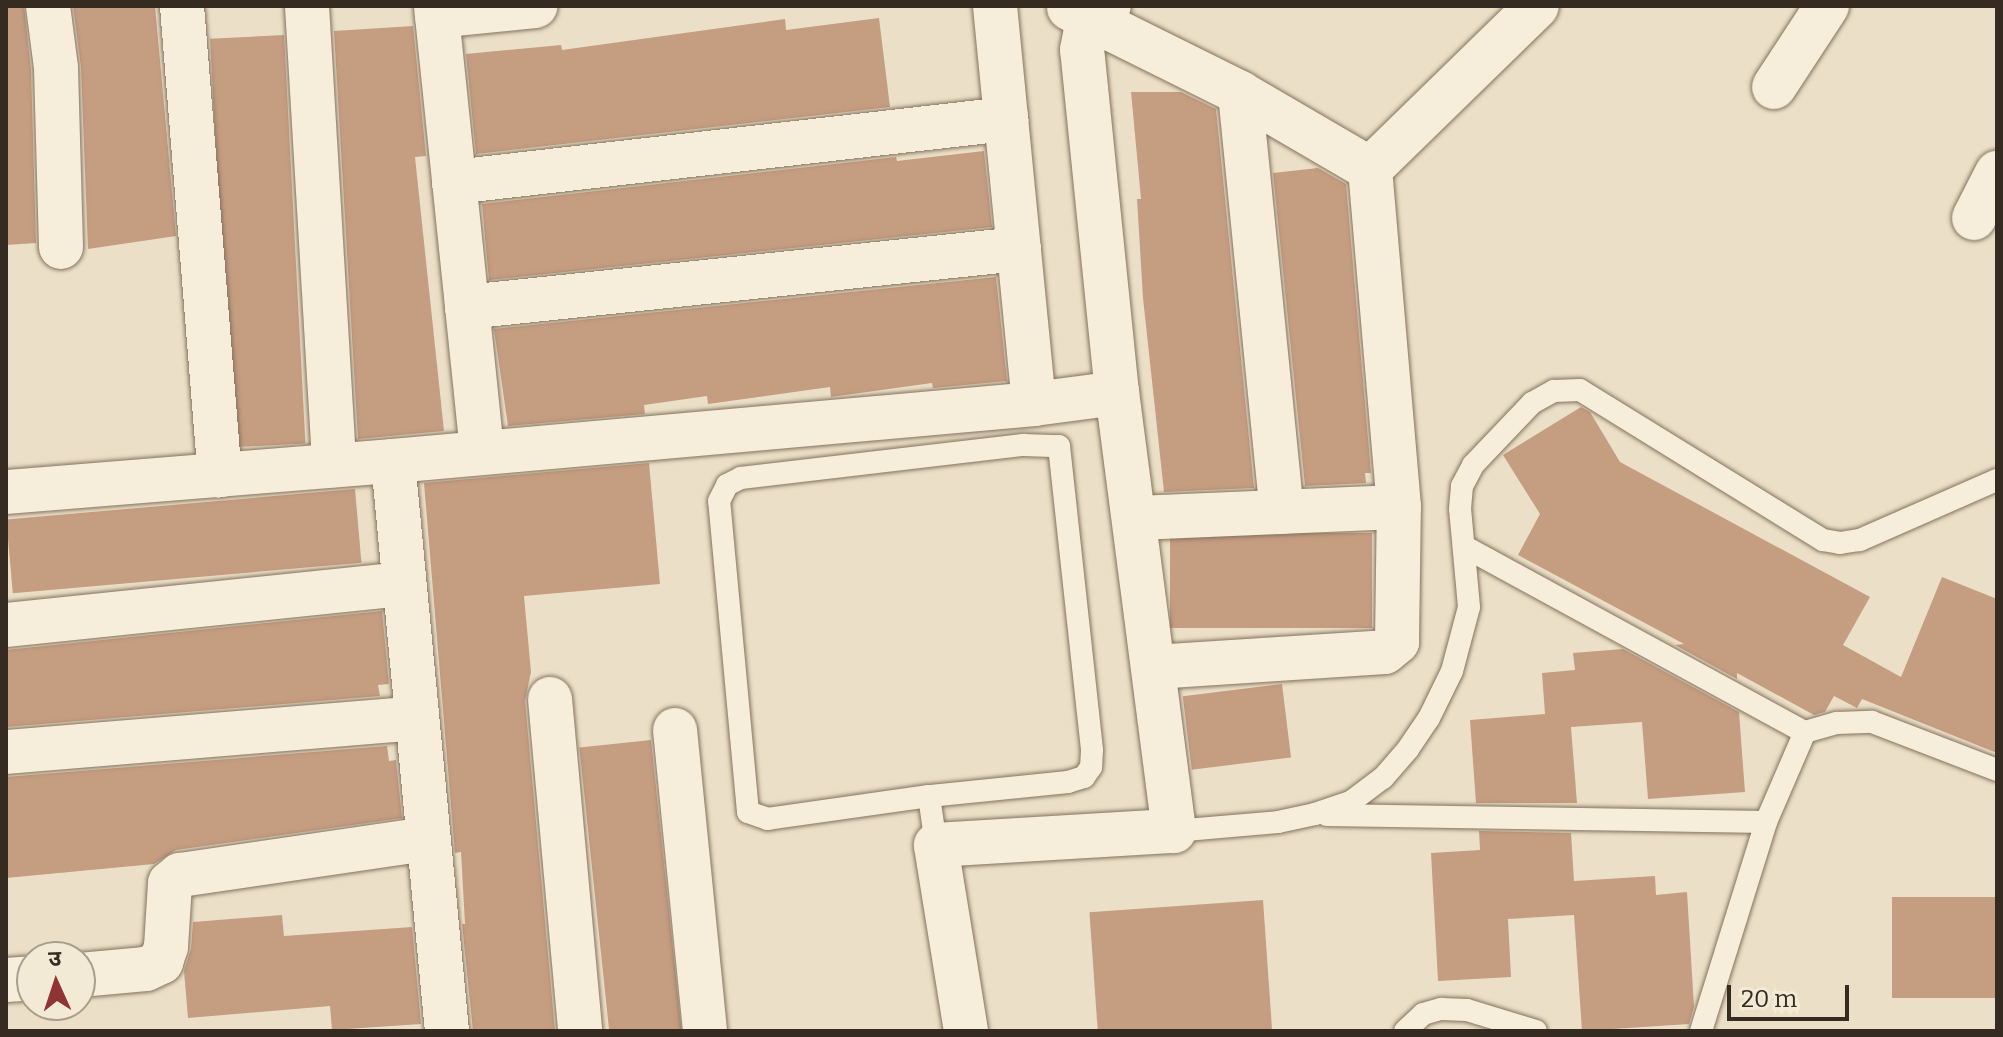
<!DOCTYPE html>
<html>
<head>
<meta charset="utf-8">
<style>
  body { margin:0 }
  #map { position:relative; width:2003px; height:1037px; overflow:hidden; background:#ebe0c7; font-family:Bitter,"Noto Sans Devanagari",serif }
  div>[style] { position:absolute }
  [style*='--x'] { left:calc(var(--x)*1px); top:calc(var(--y)*1px); width:calc(var(--w)*1px); rotate:calc(var(--a)*1deg) }
  .building>* { inset:0; background:#c59d80; transform-origin:0 0 }
  .roads { filter:drop-shadow(0 0 2px #85725e) drop-shadow(0 0 2px #85725e) }
  .service>* { height:22px; margin:-11px; padding:0 11px; transform-origin:11px; border-radius:11px; background:#f6edda }
  .minor>* { height:44px; margin:-22px; padding:0 22px; transform-origin:22px; border-radius:22px; background:#f6edda }
  span { translate:-50% -50%; white-space:nowrap; text-align:center; line-height:1.15; -webkit-text-stroke:8px #f3ead6; paint-order:stroke }
  .frame { position:absolute; inset:0; border:8px solid #362b20; pointer-events:none }
  .north { position:absolute; left:16px; top:941px; width:80px; height:80px; box-sizing:border-box; background:#f3ead6; border:2px solid #a79e8d; border-radius:50%; rotate:357deg; font-size:22px; font-weight:700; line-height:32px; text-align:center; color:#362b20 }
  .north::after { content:''; display:block; margin:auto; width:28px; height:36px; background:#8f3334; clip-path:polygon(50% 0,100% 100%,50% 72%,0 100%) }
  .scale { position:absolute; left:1727px; top:985px; width:122px; height:36px; box-sizing:border-box; border:4px solid #362b20; border-top:0; padding-left:10px; font-size:24px; line-height:28px; white-space:nowrap; color:#362b20; -webkit-text-stroke:6px #f3ead6; paint-order:stroke }
</style>
</head>
<body>
<div id="map">
  <div class="building">
    <div style="clip-path:polygon(6px 6px,24px 6px,31px 70px,36px 243px,6px 245px)"></div>
    <div style="clip-path:polygon(73px 6px,155px 6px,176px 236px,88px 249px,81px 67px)"></div>
    <div style="clip-path:polygon(879px 18px,890px 107px,476px 154px,466px 54px,561px 45px,562px 50px,785px 19px,786px 30px)"></div>
    <div style="clip-path:polygon(413px 26px,426px 156px,415px 157px,444px 431px,358px 439px,334px 31px)"></div>
    <div style="left:284px;top:35px;width:409px;height:74px;rotate:87deg"></div>
    <div style="clip-path:polygon(1131px 92px,1181px 92px,1216px 109px,1254px 488px,1164px 492px,1143px 298px,1137px 199px,1141px 199px)"></div>
    <div style="clip-path:polygon(984px 151px,992px 227px,489px 280px,482px 204px,896px 157px,897px 161px)"></div>
    <div style="clip-path:polygon(1318px 168px,1346px 184px,1371px 473px,1365px 473px,1366px 483px,1305px 486px,1273px 173px)"></div>
    <div style="clip-path:polygon(996px 277px,1007px 381px,933px 388px,932px 383px,831px 397px,830px 387px,708px 404px,707px 396px,644px 405px,645px 414px,508px 426px,494px 329px)"></div>
    <div style="clip-path:polygon(1581px 407px,1590px 412px,1620px 462px,1870px 597px,1843px 645px,1901px 677px,1942px 577px,1997px 599px,1997px 753px,1862px 699px,1857px 708px,1834px 696px,1825px 712px,1814px 715px,1737px 673px,1737px 679px,1675px 645px,1684px 644px,1518px 555px,1540px 514px,1503px 455px)"></div>
    <div style="clip-path:polygon(649px 463px,660px 584px,524px 596px,531px 672px,525px 701px,555px 1031px,473px 1031px,462px 924px,465px 924px,461px 852px,455px 853px,424px 483px)"></div>
    <div style="left:355px;top:489px;width:74px;height:350px;rotate:85deg"></div>
    <div style="left:1372px;top:533px;width:95px;height:202px;rotate:90deg"></div>
    <div style="clip-path:polygon(382px 611px,389px 684px,378px 685px,380px 696px,6px 727px,6px 650px)"></div>
    <div style="clip-path:polygon(1623px 649px,1739px 712px,1745px 792px,1648px 799px,1642px 722px,1571px 727px,1577px 803px,1476px 803px,1470px 720px,1545px 714px,1542px 673px,1575px 670px,1573px 653px)"></div>
    <div style="left:1282px;top:684px;width:74px;height:100px;rotate:83deg"></div>
    <div style="left:651px;top:740px;width:292px;height:72px;rotate:84deg"></div>
    <div style="clip-path:polygon(387px 746px,389px 761px,396px 760px,402px 818px,176px 850px,154px 864px,6px 878px,6px 777px)"></div>
    <div style="clip-path:polygon(1479px 831px,1571px 833px,1574px 881px,1655px 876px,1656px 895px,1687px 892px,1694px 1007px,1689px 1024px,1582px 1031px,1574px 915px,1508px 919px,1511px 977px,1438px 981px,1431px 853px,1480px 850px)"></div>
    <div style="left:1997px;top:897px;width:101px;height:105px;rotate:90deg"></div>
    <div style="left:1263px;top:900px;width:131px;height:174px;rotate:86deg"></div>
    <div style="clip-path:polygon(282px 915px,284px 936px,412px 927px,421px 1024px,332px 1030px,330px 1006px,188px 1018px,184px 971px,191px 949px,193px 922px)"></div>
  </div>
  <div class="roads">
    <div class="service">
      <div style="--x:1023;--y:445;--w:36;--a:2"></div>
      <div style="--x:1059;--y:446;--w:306;--a:83.8"></div>
      <div style="--x:1092;--y:750;--w:17;--a:93"></div>
      <div style="--x:1091;--y:767;--w:12;--a:125"></div>
      <div style="--x:1084;--y:777;--w:17;--a:163"></div>
      <div style="--x:1068;--y:782;--w:140;--a:174.2"></div>
      <div style="--x:929;--y:796;--w:163;--a:171.9"></div>
      <div style="--x:768;--y:819;--w:21;--a:-161"></div>
      <div style="--x:748;--y:812;--w:312;--a:-95.3"></div>
      <div style="--x:719;--y:501;--w:18;--a:-63"></div>
      <div style="--x:727;--y:485;--w:16;--a:-27"></div>
      <div style="--x:741;--y:478;--w:284;--a:-6.7"></div>
      <div style="--x:1465;--y:547;--w:387;--a:28.6"></div>
      <div style="--x:1805;--y:732;--w:33;--a:-16"></div>
      <div style="--x:1837;--y:723;--w:35;--a:-2"></div>
      <div style="--x:1872;--y:722;--w:134;--a:21"></div>
      <div style="--x:929;--y:796;--w:49;--a:81.9"></div>
      <div style="--x:1327;--y:815;--w:439;--a:0.9"></div>
      <div style="--x:1174;--y:831;--w:104;--a:-4.9"></div>
      <div style="--x:1278;--y:822;--w:38;--a:-12"></div>
      <div style="--x:1315;--y:814;--w:39;--a:-19"></div>
      <div style="--x:1352;--y:801;--w:39;--a:-37"></div>
      <div style="--x:1383;--y:778;--w:38;--a:-49"></div>
      <div style="--x:1408;--y:749;--w:37;--a:-56"></div>
      <div style="--x:1429;--y:718;--w:52;--a:-63.9"></div>
      <div style="--x:1452;--y:671;--w:66;--a:-75.1"></div>
      <div style="--x:1469;--y:607;--w:98;--a:-95.2"></div>
      <div style="--x:1460;--y:509;--w:23;--a:-85"></div>
      <div style="--x:1462;--y:486;--w:24;--a:-62"></div>
      <div style="--x:1473;--y:465;--w:86;--a:-46.4"></div>
      <div style="--x:1532;--y:403;--w:25;--a:-29"></div>
      <div style="--x:1554;--y:391;--w:26;--a:-2"></div>
      <div style="--x:1580;--y:390;--w:286;--a:31.7"></div>
      <div style="--x:1823;--y:540;--w:17;--a:10"></div>
      <div style="--x:1840;--y:543;--w:20;--a:-9"></div>
      <div style="--x:1860;--y:540;--w:150;--a:-23.7"></div>
      <div style="--x:1405;--y:1031;--w:25;--a:-43"></div>
      <div style="--x:1423;--y:1014;--w:19;--a:-16"></div>
      <div style="--x:1441;--y:1009;--w:26;--a:2"></div>
      <div style="--x:1467;--y:1010;--w:72;--a:16.9"></div>
      <div style="--x:1701;--y:1031;--w:219;--a:-72.7"></div>
      <div style="--x:1766;--y:822;--w:98;--a:-66.6"></div>
    </div>
    <div class="minor">
      <div style="--x:48;--y:6;--w:63;--a:82.6"></div>
      <div style="--x:56;--y:68;--w:179;--a:88.4"></div>
      <div style="--x:182;--y:6;--w:471;--a:85.4"></div>
      <div style="--x:307;--y:6;--w:460;--a:86.6"></div>
      <div style="--x:436;--y:6;--w:449;--a:84.1"></div>
      <div style="--x:995;--y:6;--w:400;--a:84.4"></div>
      <div style="--x:1069;--y:8;--w:191;--a:26.4"></div>
      <div style="--x:1240;--y:93;--w:151;--a:30.3"></div>
      <div style="--x:437;--y:16;--w:99;--a:-5.8"></div>
      <div style="--x:1774;--y:87;--w:97;--a:-56.8"></div>
      <div style="--x:1240;--y:93;--w:421;--a:84.3"></div>
      <div style="--x:454;--y:182;--w:556;--a:-6.51"></div>
      <div style="--x:1974;--y:218;--w:51;--a:-62.9"></div>
      <div style="--x:467;--y:307;--w:555;--a:-6"></div>
      <div style="--x:393;--y:461;--w:644;--a:-5.08"></div>
      <div style="--x:1034;--y:404;--w:84;--a:-7.5"></div>
      <div style="--x:6;--y:492;--w:388;--a:-4.6"></div>
      <div style="--x:393;--y:461;--w:573;--a:84.59"></div>
      <div style="--x:1135;--y:518;--w:264;--a:-2.4"></div>
      <div style="--x:6;--y:625;--w:400;--a:-5.9"></div>
      <div style="--x:1154;--y:667;--w:231;--a:-3.7"></div>
      <div style="--x:1385;--y:652;--w:16;--a:-40"></div>
      <div style="--x:1397;--y:642;--w:135;--a:-89.2"></div>
      <div style="--x:1399;--y:507;--w:339;--a:-94.9"></div>
      <div style="--x:1370;--y:169;--w:233;--a:-44.3"></div>
      <div style="--x:550;--y:699;--w:333;--a:84.8"></div>
      <div style="--x:675;--y:730;--w:302;--a:84.3"></div>
      <div style="--x:6;--y:752;--w:412;--a:-4.7"></div>
      <div style="--x:80;--y:975;--w:66;--a:-5.2"></div>
      <div style="--x:146;--y:969;--w:17;--a:-25"></div>
      <div style="--x:161;--y:962;--w:16;--a:-72"></div>
      <div style="--x:166;--y:947;--w:64;--a:-86.4"></div>
      <div style="--x:170;--y:883;--w:13;--a:-39"></div>
      <div style="--x:180;--y:875;--w:251;--a:-8.3"></div>
      <div style="--x:6;--y:980;--w:26;--a:-4"></div>
      <div style="--x:966;--y:1031;--w:188;--a:-99.2"></div>
      <div style="--x:936;--y:845;--w:238;--a:-3.4"></div>
      <div style="--x:1174;--y:831;--w:442;--a:-97.4"></div>
      <div style="--x:1117;--y:393;--w:345;--a:-95.8"></div>
      <div style="--x:1082;--y:50;--w:31;--a:-79"></div>
      <div style="--x:1088;--y:20;--w:25;--a:-34"></div>
    </div>
  </div>
  <div class="frame"></div>
  <div class="north">उ</div>
  <div class="scale">20 m</div>
</div>
</body>
</html>
